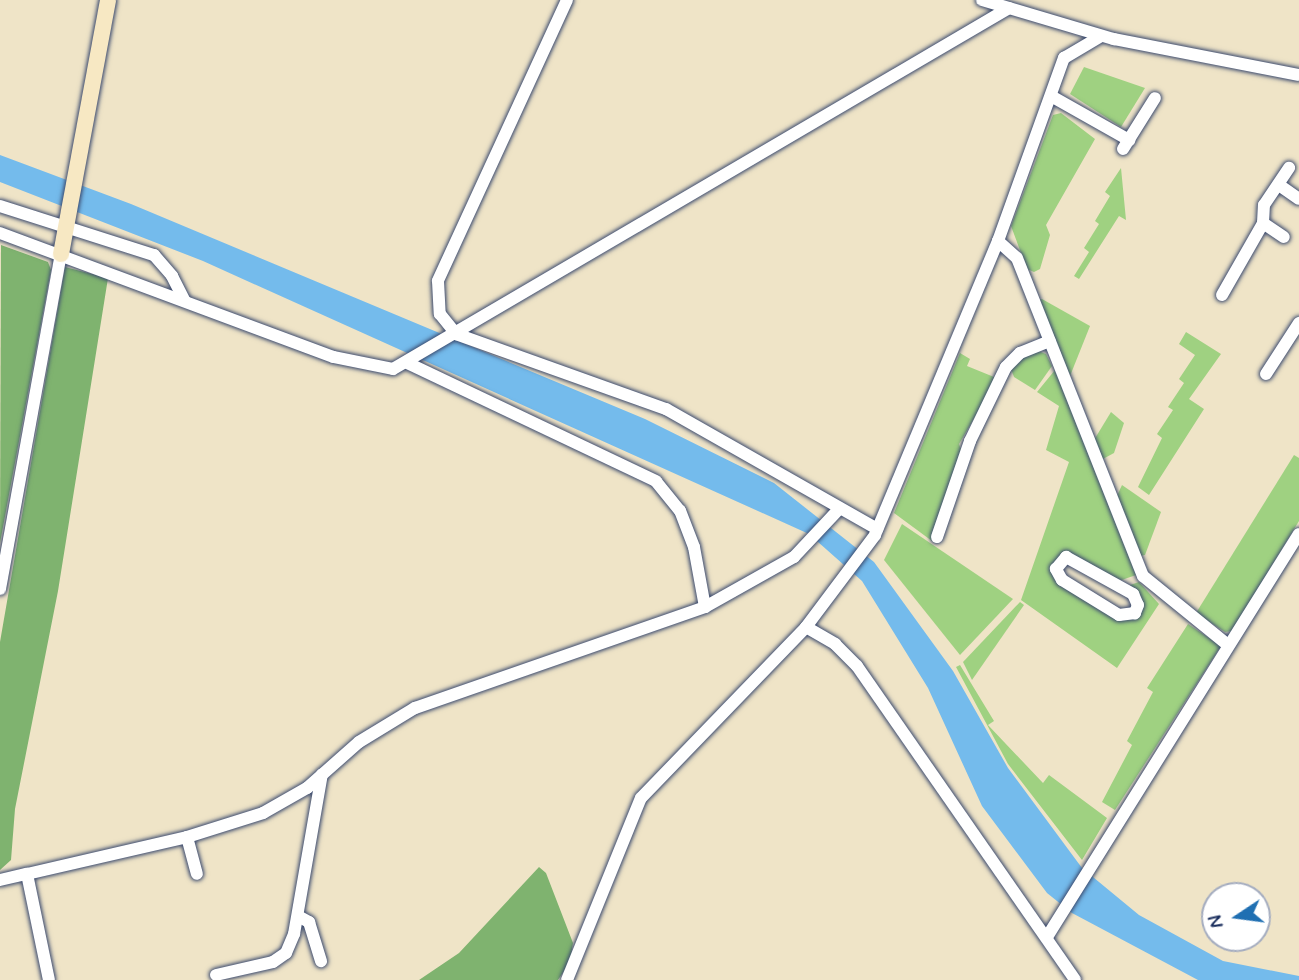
<!DOCTYPE html>
<html>
<head>
<meta charset="utf-8">
<style>
  body { margin:0 }
  #map { position:relative; width:1299px; height:980px; overflow:hidden; background:#efe4c7; font-family:Mynerve,sans-serif }
  div>[style] { position:absolute }
  [style*='--x'] { left:calc(var(--x)*1px); top:calc(var(--y)*1px); width:calc(var(--w)*1px); rotate:calc(var(--a)*1deg) }
  .green>* { inset:0; background:#9fd181 }
  .forest>* { inset:0; background:#7fb36f }
  .water>* { inset:0; background:#74bbec }
  .roads { filter:drop-shadow(0 0 2px #3b4a6e) drop-shadow(0 0 2px #3b4a6e) }
  .street>* { height:12px; margin:-6px; padding:0 6px; transform-origin:6px; border-radius:6px; background:#fff }
  .secondary>* { height:16px; margin:-8px; padding:0 8px; transform-origin:8px; border-radius:8px; background:#f7e8c3 }
  span { translate:-50% -50%; white-space:nowrap; text-align:center; line-height:1.15; -webkit-text-stroke:7px #fff; paint-order:stroke }
  .north { position:absolute; left:1201px; top:882px; width:70px; height:70px; box-sizing:border-box; background:#fff; border:2px solid #a4acbf; border-radius:50%; rotate:257deg; font-size:19px; font-weight:700; line-height:28px; text-align:center; color:#1b2f5e }
  .north::after { content:''; display:block; margin:auto; width:24px; height:32px; background:#1f6fb2; clip-path:polygon(50% 0,100% 100%,50% 72%,0 100%) }
</style>
</head>
<body>
<div id="map">
  <div class="green">
    <div style="clip-path:polygon(1084px 67px,1145px 88px,1121px 127px,1070px 94px)"></div>
    <div style="clip-path:polygon(1061px 113px,1095px 139px,1046px 225px,1050px 235px,1040px 269px,1034px 272px,1027px 269px,1011px 226px,1053px 115px)"></div>
    <div style="clip-path:polygon(1121px 168px,1126px 220px,1119px 216px,1079px 279px,1074px 276px,1089px 252px,1084px 248px,1099px 224px,1095px 221px,1110px 196px,1105px 192px)"></div>
    <div style="clip-path:polygon(1042px 299px,1090px 326px,1070px 376px,1039px 300px)"></div>
    <div style="clip-path:polygon(1186px 332px,1221px 354px,1189px 399px,1204px 409px,1149px 495px,1138px 487px,1162px 438px,1157px 434px,1173px 410px,1168px 407px,1184px 383px,1179px 379px,1195px 355px,1179px 344px)"></div>
    <div style="clip-path:polygon(1038px 351px,1046px 354px,1052px 366px,1035px 390px,1014px 377px,1011px 369px,1019px 359px)"></div>
    <div style="clip-path:polygon(960px 353px,970px 359px,967px 366px,994px 377px,995px 383px,959px 444px,963px 455px,932px 541px,894px 513px)"></div>
    <div style="clip-path:polygon(1055px 370px,1136px 575px,1119px 581px,1068px 553px,1053px 566px,1120px 621px,1135px 618px,1127px 586px,1139px 582px,1159px 604px,1117px 668px,1021px 600px,1069px 462px,1046px 450px,1059px 406px,1037px 392px)"></div>
    <div style="clip-path:polygon(1111px 412px,1124px 423px,1114px 453px,1101px 460px,1094px 440px)"></div>
    <div style="clip-path:polygon(1294px 455px,1299px 458px,1299px 521px,1232px 631px,1225px 632px,1196px 613px)"></div>
    <div style="clip-path:polygon(1122px 485px,1161px 512px,1145px 555px,1139px 556px,1116px 498px)"></div>
    <div style="clip-path:polygon(902px 524px,1013px 599px,960px 655px,884px 560px)"></div>
    <div style="clip-path:polygon(1020px 602px,1024px 605px,972px 680px,963px 662px)"></div>
    <div style="clip-path:polygon(1188px 624px,1221px 646px,1115px 810px,1102px 802px,1132px 745px,1127px 741px,1153px 692px,1147px 688px)"></div>
    <div style="clip-path:polygon(960px 665px,994px 721px,988px 725px,1043px 783px,1049px 775px,1107px 818px,1082px 860px,1008px 764px,956px 667px)"></div>
  </div>
  <div class="forest">
    <div style="clip-path:polygon(1px 245px,48px 262px,51px 270px,0 543px)"></div>
    <div style="clip-path:polygon(65px 267px,108px 278px,58px 591px,15px 809px,11px 860px,0 870px,0 642px)"></div>
    <div style="clip-path:polygon(539px 867px,546px 873px,573px 943px,570px 962px,558px 980px,419px 980px,459px 953px)"></div>
  </div>
  <div class="water">
    <div style="clip-path:polygon(0 155px,131px 204px,645px 419px,774px 483px,874px 562px,953px 671px,1008px 768px,1082px 868px,1139px 915px,1223px 961px,1299px 976px,1299px 980px,1198px 980px,1072px 913px,1047px 893px,982px 806px,928px 688px,862px 581px,809px 534px,203px 261px,0 182px)"></div>
  </div>
  <div class="roads">
    <div class="street">
      <div style="--x:567;--y:0;--w:309;--a:114.7"></div>
      <div style="--x:438;--y:281;--w:33;--a:87"></div>
      <div style="--x:440;--y:314;--w:26;--a:51"></div>
      <div style="--x:456;--y:334;--w:223;--a:19.7"></div>
      <div style="--x:666;--y:409;--w:243;--a:29.6"></div>
      <div style="--x:982;--y:0;--w:138;--a:16.5"></div>
      <div style="--x:1114;--y:39;--w:188;--a:11"></div>
      <div style="--x:1051;--y:96;--w:90;--a:29.4"></div>
      <div style="--x:1123;--y:149;--w:60;--a:-57.9"></div>
      <div style="--x:1279;--y:185;--w:24;--a:35"></div>
      <div style="--x:0;--y:206;--w:162;--a:17.7"></div>
      <div style="--x:154;--y:255;--w:28;--a:49"></div>
      <div style="--x:172;--y:276;--w:28;--a:63"></div>
      <div style="--x:1263;--y:223;--w:25;--a:34"></div>
      <div style="--x:0;--y:233;--w:356;--a:20.4"></div>
      <div style="--x:334;--y:357;--w:60;--a:11.5"></div>
      <div style="--x:393;--y:369;--w:714;--a:-30.37"></div>
      <div style="--x:998;--y:241;--w:25;--a:42"></div>
      <div style="--x:1017;--y:258;--w:342;--a:68.4"></div>
      <div style="--x:1143;--y:576;--w:109;--a:39.1"></div>
      <div style="--x:1222;--y:295;--w:83;--a:-60.3"></div>
      <div style="--x:1263;--y:223;--w:18;--a:-87"></div>
      <div style="--x:1264;--y:205;--w:45;--a:-56"></div>
      <div style="--x:1266;--y:374;--w:61;--a:-57.1"></div>
      <div style="--x:937;--y:537;--w:102;--a:-71"></div>
      <div style="--x:970;--y:441;--w:82;--a:-64.1"></div>
      <div style="--x:1006;--y:367;--w:20;--a:-45"></div>
      <div style="--x:1020;--y:353;--w:32;--a:-22"></div>
      <div style="--x:1066;--y:557;--w:77;--a:28.9"></div>
      <div style="--x:1133;--y:594;--w:12;--a:66"></div>
      <div style="--x:1138;--y:605;--w:9;--a:111"></div>
      <div style="--x:1135;--y:613;--w:16;--a:173"></div>
      <div style="--x:1119;--y:615;--w:67;--a:-148.4"></div>
      <div style="--x:1062;--y:580;--w:13;--a:-119"></div>
      <div style="--x:1056;--y:569;--w:16;--a:-50"></div>
      <div style="--x:0;--y:589;--w:341;--a:-79.7"></div>
      <div style="--x:705;--y:607;--w:102;--a:-29.3"></div>
      <div style="--x:794;--y:557;--w:67;--a:-46.8"></div>
      <div style="--x:806;--y:627;--w:115;--a:-53.1"></div>
      <div style="--x:875;--y:535;--w:319;--a:-67.3"></div>
      <div style="--x:998;--y:241;--w:195;--a:-70.2"></div>
      <div style="--x:1064;--y:58;--w:43;--a:-30.7"></div>
      <div style="--x:187;--y:837;--w:38;--a:75"></div>
      <div style="--x:27;--y:874;--w:164;--a:-13"></div>
      <div style="--x:187;--y:837;--w:80;--a:-17.5"></div>
      <div style="--x:263;--y:813;--w:51;--a:-29.6"></div>
      <div style="--x:307;--y:788;--w:69;--a:-41.5"></div>
      <div style="--x:359;--y:742;--w:66;--a:-31.3"></div>
      <div style="--x:415;--y:708;--w:307;--a:-19.2"></div>
      <div style="--x:705;--y:607;--w:61;--a:-100.4"></div>
      <div style="--x:694;--y:547;--w:39;--a:-111"></div>
      <div style="--x:680;--y:511;--w:38;--a:-129"></div>
      <div style="--x:656;--y:481;--w:275;--a:-154.6"></div>
      <div style="--x:0;--y:880;--w:28;--a:-13"></div>
      <div style="--x:27;--y:874;--w:108;--a:78.3"></div>
      <div style="--x:298;--y:916;--w:13;--a:29"></div>
      <div style="--x:309;--y:922;--w:41;--a:72.9"></div>
      <div style="--x:1047;--y:937;--w:475;--a:-58"></div>
      <div style="--x:216;--y:975;--w:58;--a:-12.8"></div>
      <div style="--x:273;--y:962;--w:16;--a:-35"></div>
      <div style="--x:286;--y:953;--w:21;--a:-67"></div>
      <div style="--x:294;--y:934;--w:162;--a:-80.1"></div>
      <div style="--x:567;--y:980;--w:196;--a:-67.9"></div>
      <div style="--x:641;--y:798;--w:238;--a:-46"></div>
      <div style="--x:806;--y:627;--w:34;--a:30"></div>
      <div style="--x:835;--y:644;--w:31;--a:45"></div>
      <div style="--x:857;--y:666;--w:382;--a:55.2"></div>
    </div>
    <div class="secondary">
      <div style="--x:61;--y:254;--w:258;--a:-79.5"></div>
    </div>
  </div>
  <div class="north">N</div>
</div>
</body>
</html>
